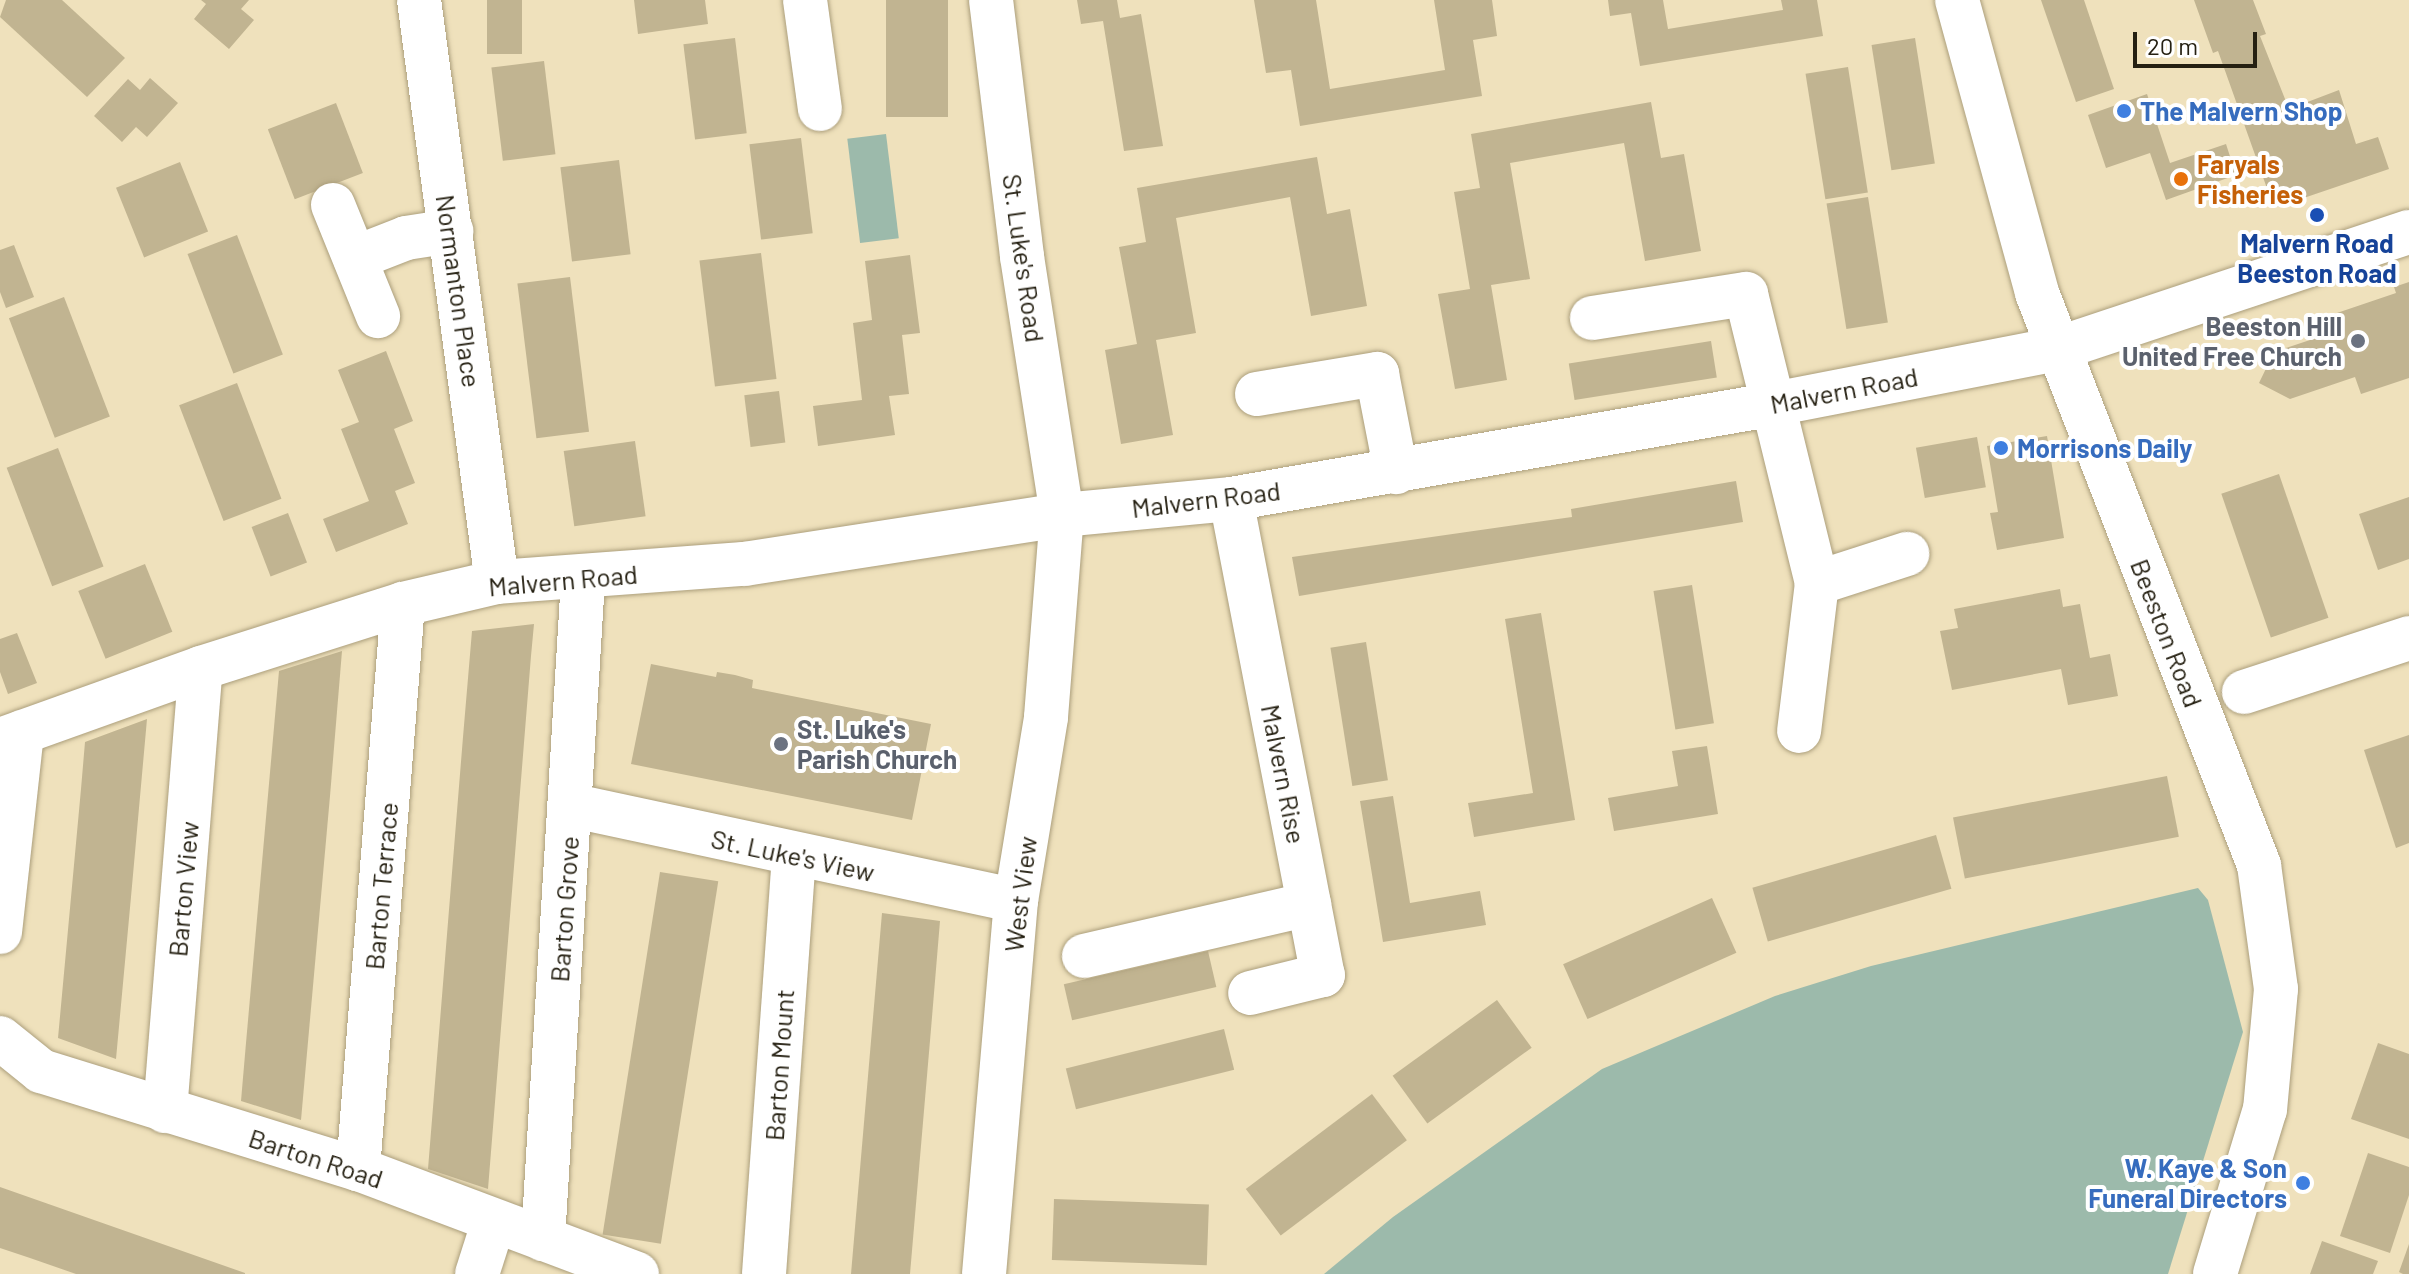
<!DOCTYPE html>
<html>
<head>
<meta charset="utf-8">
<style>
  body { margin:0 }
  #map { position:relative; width:2409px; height:1274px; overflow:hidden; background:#efe1bc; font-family:Barlow,sans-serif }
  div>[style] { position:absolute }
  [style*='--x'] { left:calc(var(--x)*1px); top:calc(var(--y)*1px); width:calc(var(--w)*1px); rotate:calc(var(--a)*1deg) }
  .green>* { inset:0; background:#9cbaab; transform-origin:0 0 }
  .building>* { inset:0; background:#c1b491; transform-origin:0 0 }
  .roads { filter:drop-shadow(0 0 2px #ac9f7c) drop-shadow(0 0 2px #ac9f7c) }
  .minor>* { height:44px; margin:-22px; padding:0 22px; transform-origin:22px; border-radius:22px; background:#fff }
  .dots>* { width:22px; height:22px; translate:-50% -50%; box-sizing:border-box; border:4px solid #fff; border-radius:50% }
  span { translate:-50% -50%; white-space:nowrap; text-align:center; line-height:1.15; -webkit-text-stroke:8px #fff; paint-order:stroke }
  .shop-label { font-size:26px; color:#366cbe; font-weight:700 }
  .left { translate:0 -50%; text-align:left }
  .right { translate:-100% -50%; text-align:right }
  .food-label { font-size:26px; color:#c56008; font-weight:700 }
  .transit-label { font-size:26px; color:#164399; font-weight:700 }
  .street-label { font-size:26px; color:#252012 }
  .worship-label { font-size:26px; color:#5b616d; font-weight:700 }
  .scale { position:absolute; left:2133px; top:32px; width:124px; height:36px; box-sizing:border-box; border:4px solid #252012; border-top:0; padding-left:10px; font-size:24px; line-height:28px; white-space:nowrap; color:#252012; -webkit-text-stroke:6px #fff; paint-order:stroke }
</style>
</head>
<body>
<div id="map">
  <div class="green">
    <div style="left:886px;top:134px;width:105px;height:39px;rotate:83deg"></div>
    <div style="clip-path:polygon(2198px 888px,2208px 900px,2243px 1032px,2168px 1274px,1324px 1274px,1393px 1217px,1602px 1069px,1775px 996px,1871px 966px)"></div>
  </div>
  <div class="building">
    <div style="clip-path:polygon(6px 0,62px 0,125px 58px,87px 97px,0 17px)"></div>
    <div style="clip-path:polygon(201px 0,249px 0,241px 9px,254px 20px,229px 49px,194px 19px,206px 4px)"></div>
    <div style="left:487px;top:0;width:35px;height:54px"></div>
    <div style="clip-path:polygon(634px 0,705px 0,708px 24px,638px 34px)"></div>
    <div style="left:886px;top:0;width:62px;height:117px"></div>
    <div style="clip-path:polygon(1077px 0,1117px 0,1120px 18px,1141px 14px,1163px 146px,1124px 151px,1103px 21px,1081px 24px)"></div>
    <div style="clip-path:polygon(1254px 0,1316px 0,1330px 89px,1445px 70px,1434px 0,1492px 0,1497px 36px,1473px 40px,1482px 96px,1300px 126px,1291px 70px,1266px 73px)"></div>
    <div style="clip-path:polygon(1608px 0,1663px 0,1668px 29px,1783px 10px,1781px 0,1817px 0,1823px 36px,1640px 66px,1631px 13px,1610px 16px)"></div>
    <div style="clip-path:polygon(2041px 0,2084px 0,2114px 89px,2076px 102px)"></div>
    <div style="clip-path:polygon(2194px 0,2253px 0,2266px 34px,2260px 36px,2289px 109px,2339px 90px,2356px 144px,2378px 137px,2389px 169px,2274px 208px,2218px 51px,2213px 53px)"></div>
    <div style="left:735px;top:38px;width:96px;height:52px;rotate:83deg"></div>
    <div style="left:1915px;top:38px;width:127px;height:44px;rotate:81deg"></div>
    <div style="left:544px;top:61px;width:94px;height:53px;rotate:83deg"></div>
    <div style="left:1848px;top:67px;width:127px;height:43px;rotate:81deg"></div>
    <div style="clip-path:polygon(150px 78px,178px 103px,147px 137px,136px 127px,122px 142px,94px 116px,128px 79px,140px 90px)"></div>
    <div style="clip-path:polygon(2147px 94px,2170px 163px,2226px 144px,2236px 175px,2166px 200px,2150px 153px,2106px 168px,2088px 115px)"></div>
    <div style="clip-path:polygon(1651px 102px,1661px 158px,1684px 154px,1701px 251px,1645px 261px,1624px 143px,1510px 163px,1530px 279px,1491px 285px,1507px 380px,1455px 389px,1438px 294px,1470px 289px,1454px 192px,1480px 188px,1471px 134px)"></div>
    <div style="left:336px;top:103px;width:75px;height:73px;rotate:69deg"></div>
    <div style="left:801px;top:138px;width:96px;height:52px;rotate:83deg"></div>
    <div style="clip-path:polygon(1317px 157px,1327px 214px,1350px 209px,1367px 306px,1311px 316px,1290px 197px,1176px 218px,1196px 333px,1156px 340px,1173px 435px,1121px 444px,1105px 350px,1137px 344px,1119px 247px,1146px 242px,1137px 188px)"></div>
    <div style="left:619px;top:160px;width:95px;height:59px;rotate:83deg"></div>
    <div style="left:180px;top:162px;width:75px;height:69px;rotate:68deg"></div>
    <div style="left:1868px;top:197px;width:127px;height:42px;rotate:81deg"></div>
    <div style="left:237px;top:235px;width:128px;height:53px;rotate:69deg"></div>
    <div style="clip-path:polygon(14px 245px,34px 297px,6px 308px,0 292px,0 250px)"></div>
    <div style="left:761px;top:253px;width:127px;height:62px;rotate:83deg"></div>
    <div style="clip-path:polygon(910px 255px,920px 333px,902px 335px,909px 394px,889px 396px,895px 435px,818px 446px,813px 406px,862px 400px,853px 323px,872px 320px,865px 261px)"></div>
    <div style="left:570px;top:277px;width:156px;height:53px;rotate:83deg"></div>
    <div style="clip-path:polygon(2409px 282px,2409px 378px,2361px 394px,2355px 377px,2290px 399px,2259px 383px,2274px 352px,2340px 330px,2334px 314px,2396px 293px,2394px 287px)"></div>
    <div style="left:64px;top:297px;width:128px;height:59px;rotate:69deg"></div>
    <div style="left:1711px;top:341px;width:37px;height:144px;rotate:81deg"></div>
    <div style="clip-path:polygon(386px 351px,413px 421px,394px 429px,415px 483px,395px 491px,408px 524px,336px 552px,323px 519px,369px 501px,341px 429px,359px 422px,338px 370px)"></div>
    <div style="left:237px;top:383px;width:124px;height:62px;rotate:69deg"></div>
    <div style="left:779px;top:391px;width:52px;height:35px;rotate:83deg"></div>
    <div style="clip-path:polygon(2047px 436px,2064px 538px,1997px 550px,1990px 513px,1998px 512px,1987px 446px)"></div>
    <div style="left:1977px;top:437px;width:51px;height:62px;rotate:80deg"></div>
    <div style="left:635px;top:441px;width:76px;height:72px;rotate:82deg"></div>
    <div style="left:58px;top:448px;width:127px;height:55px;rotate:69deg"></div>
    <div style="left:2279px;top:474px;width:152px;height:61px;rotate:71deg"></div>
    <div style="clip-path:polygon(1736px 481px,1743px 522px,1299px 596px,1292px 557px,1572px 517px,1571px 509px)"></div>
    <div style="clip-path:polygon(2409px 497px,2409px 559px,2378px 570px,2359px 514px)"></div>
    <div style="left:288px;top:513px;width:53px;height:39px;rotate:69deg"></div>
    <div style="left:145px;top:564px;width:73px;height:72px;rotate:68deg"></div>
    <div style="left:1692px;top:585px;width:140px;height:39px;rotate:81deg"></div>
    <div style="clip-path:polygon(2060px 589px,2063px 607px,2080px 604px,2090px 658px,2110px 654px,2118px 696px,2068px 705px,2061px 669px,1952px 690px,1940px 631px,1958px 628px,1954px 609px)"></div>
    <div style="clip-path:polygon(1541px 613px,1575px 820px,1474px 837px,1468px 803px,1533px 793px,1505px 619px)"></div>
    <div style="clip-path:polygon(534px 624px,531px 656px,488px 1189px,428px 1169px,463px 737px,472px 631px)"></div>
    <div style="clip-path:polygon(17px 633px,37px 683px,8px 694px,0 672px,0 639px)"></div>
    <div style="left:1366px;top:642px;width:140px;height:36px;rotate:81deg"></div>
    <div style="clip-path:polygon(342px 651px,330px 796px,301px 1120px,241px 1101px,246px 1043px,279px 671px)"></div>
    <div style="clip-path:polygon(651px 664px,716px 677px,717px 672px,735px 675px,753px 680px,752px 688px,931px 724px,912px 820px,631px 764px)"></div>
    <div style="clip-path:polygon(147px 719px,131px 897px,116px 1059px,58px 1038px,81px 789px,85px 742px)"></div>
    <div style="clip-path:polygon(2409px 735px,2409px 843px,2396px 848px,2364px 750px)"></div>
    <div style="clip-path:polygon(1707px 746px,1718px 814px,1614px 831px,1608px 798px,1678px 786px,1672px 751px)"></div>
    <div style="left:2167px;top:776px;width:62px;height:218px;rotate:79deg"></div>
    <div style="clip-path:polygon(1393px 796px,1410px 903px,1480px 891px,1486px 925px,1383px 942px,1360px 801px)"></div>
    <div style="left:1936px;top:835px;width:56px;height:191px;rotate:74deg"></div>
    <div style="left:660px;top:872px;width:59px;height:367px;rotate:9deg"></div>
    <div style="left:1712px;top:898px;width:60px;height:163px;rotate:66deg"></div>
    <div style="clip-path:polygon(882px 913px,940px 921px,931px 1029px,910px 1274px,851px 1274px)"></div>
    <div style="left:1208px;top:951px;width:37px;height:148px;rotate:77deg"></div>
    <div style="left:1497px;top:1000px;width:59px;height:129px;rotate:54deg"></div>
    <div style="left:1224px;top:1029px;width:42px;height:163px;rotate:76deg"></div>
    <div style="clip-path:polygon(2378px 1043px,2409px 1054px,2409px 1139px,2351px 1119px)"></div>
    <div style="left:1372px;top:1094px;width:58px;height:158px;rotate:53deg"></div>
    <div style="clip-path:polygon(2368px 1153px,2409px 1167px,2409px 1195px,2390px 1253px,2340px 1236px)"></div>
    <div style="clip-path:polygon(0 1187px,245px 1273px,245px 1274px,76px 1274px,30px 1258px,0 1248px)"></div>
    <div style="left:1054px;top:1199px;width:155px;height:61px;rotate:2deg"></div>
    <div style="clip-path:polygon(2322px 1241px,2378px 1261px,2373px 1274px,2310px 1274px)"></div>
    <div style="clip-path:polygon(2409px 1244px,2409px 1274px,2403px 1274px,2399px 1272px)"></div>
  </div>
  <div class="roads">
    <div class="minor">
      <div style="--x:419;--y:0;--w:587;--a:82.37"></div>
      <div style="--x:805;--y:0;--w:110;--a:82.2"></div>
      <div style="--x:1957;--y:0;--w:304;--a:74.7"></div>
      <div style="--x:2037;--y:293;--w:614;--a:68.79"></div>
      <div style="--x:2259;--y:865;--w:125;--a:82.2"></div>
      <div style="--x:2276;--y:989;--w:121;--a:95.2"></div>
      <div style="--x:2265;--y:1109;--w:172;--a:106.9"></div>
      <div style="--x:333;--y:205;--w:120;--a:67.9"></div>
      <div style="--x:355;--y:258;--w:55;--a:-21.4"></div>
      <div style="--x:406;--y:238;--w:46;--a:-8.8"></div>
      <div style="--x:1592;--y:318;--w:156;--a:-8.9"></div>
      <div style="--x:1746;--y:294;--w:298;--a:76.2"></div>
      <div style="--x:1817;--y:583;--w:149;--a:96.9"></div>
      <div style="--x:1257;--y:394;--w:122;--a:-9.5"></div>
      <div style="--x:1377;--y:374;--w:100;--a:79"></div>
      <div style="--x:1231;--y:499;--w:485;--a:79.1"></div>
      <div style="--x:1323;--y:975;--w:75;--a:166.1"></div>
      <div style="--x:1817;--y:583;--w:95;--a:-17.9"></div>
      <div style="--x:2244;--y:692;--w:174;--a:-18.1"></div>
      <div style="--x:0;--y:740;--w:214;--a:-19.7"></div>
      <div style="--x:201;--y:668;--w:212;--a:-17.6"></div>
      <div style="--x:403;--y:604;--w:97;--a:-13.2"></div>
      <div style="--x:497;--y:582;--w:249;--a:-4.2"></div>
      <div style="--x:745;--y:564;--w:321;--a:-8.8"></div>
      <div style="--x:1062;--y:515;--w:170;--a:-5.4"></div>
      <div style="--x:1231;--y:499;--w:546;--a:-9.91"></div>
      <div style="--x:1769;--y:405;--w:293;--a:-11"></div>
      <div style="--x:2057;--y:349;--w:371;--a:-18.4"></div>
      <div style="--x:570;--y:805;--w:456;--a:12.1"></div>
      <div style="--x:0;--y:932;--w:201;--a:-83.7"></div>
      <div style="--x:1084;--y:956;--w:231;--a:-13"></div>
      <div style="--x:0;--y:1038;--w:53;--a:38.8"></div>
      <div style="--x:41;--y:1071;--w:332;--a:17.2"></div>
      <div style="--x:358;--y:1169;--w:298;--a:20.6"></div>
      <div style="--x:165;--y:1111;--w:444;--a:-85.4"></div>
      <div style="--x:358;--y:1169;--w:567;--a:-85.45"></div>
      <div style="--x:543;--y:1239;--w:661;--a:-86.53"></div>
      <div style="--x:477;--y:1274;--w:52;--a:-72.3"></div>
      <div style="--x:764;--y:1274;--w:419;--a:-85.9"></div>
      <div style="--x:984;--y:1274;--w:374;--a:-85.1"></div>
      <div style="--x:1016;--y:901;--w:186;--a:-80.7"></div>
      <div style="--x:1046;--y:717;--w:203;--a:-85.5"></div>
      <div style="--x:1062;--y:515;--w:262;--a:-98.8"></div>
      <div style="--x:1022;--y:256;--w:258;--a:-96.9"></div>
    </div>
  </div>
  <div class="dots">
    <div style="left:2124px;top:111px;background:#3f7fe0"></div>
    <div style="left:2181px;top:179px;background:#e8710a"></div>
    <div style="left:2317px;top:215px;background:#1a4fb4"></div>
    <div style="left:2358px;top:341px;background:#6b7280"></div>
    <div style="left:2001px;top:448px;background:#3f7fe0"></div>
    <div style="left:781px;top:744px;background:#6b7280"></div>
    <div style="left:2303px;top:1183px;background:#3f7fe0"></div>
  </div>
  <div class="shop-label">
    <span class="left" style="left:2140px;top:111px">The Malvern Shop</span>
    <span class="left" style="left:2017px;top:448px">Morrisons Daily</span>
    <span class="right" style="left:2287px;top:1183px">W. Kaye &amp; Son<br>Funeral Directors</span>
  </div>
  <div class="food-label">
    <span class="left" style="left:2197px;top:179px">Faryals<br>Fisheries</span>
  </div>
  <div class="transit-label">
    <span style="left:2317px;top:258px">Malvern Road<br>Beeston Road</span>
  </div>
  <div class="street-label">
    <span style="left:1024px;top:258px;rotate:82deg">St. Luke's Road</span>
    <span style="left:459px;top:291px;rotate:82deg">Normanton Place</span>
    <span style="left:1844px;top:390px;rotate:-11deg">Malvern Road</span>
    <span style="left:1206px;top:499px;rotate:-7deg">Malvern Road</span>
    <span style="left:563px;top:580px;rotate:-5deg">Malvern Road</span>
    <span style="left:2167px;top:633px;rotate:69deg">Beeston Road</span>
    <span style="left:1284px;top:774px;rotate:79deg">Malvern Rise</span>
    <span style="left:793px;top:855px;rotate:12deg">St. Luke's View</span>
    <span style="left:381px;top:886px;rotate:-85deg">Barton Terrace</span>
    <span style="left:183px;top:889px;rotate:-85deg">Barton View</span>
    <span style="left:1020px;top:894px;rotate:-83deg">West View</span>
    <span style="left:564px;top:909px;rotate:-86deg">Barton Grove</span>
    <span style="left:779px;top:1065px;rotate:-86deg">Barton Mount</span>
    <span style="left:316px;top:1158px;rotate:18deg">Barton Road</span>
  </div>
  <div class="worship-label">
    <span class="right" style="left:2342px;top:341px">Beeston Hill<br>United Free Church</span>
    <span class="left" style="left:797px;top:744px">St. Luke's<br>Parish Church</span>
  </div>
  <div class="scale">20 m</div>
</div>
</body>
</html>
